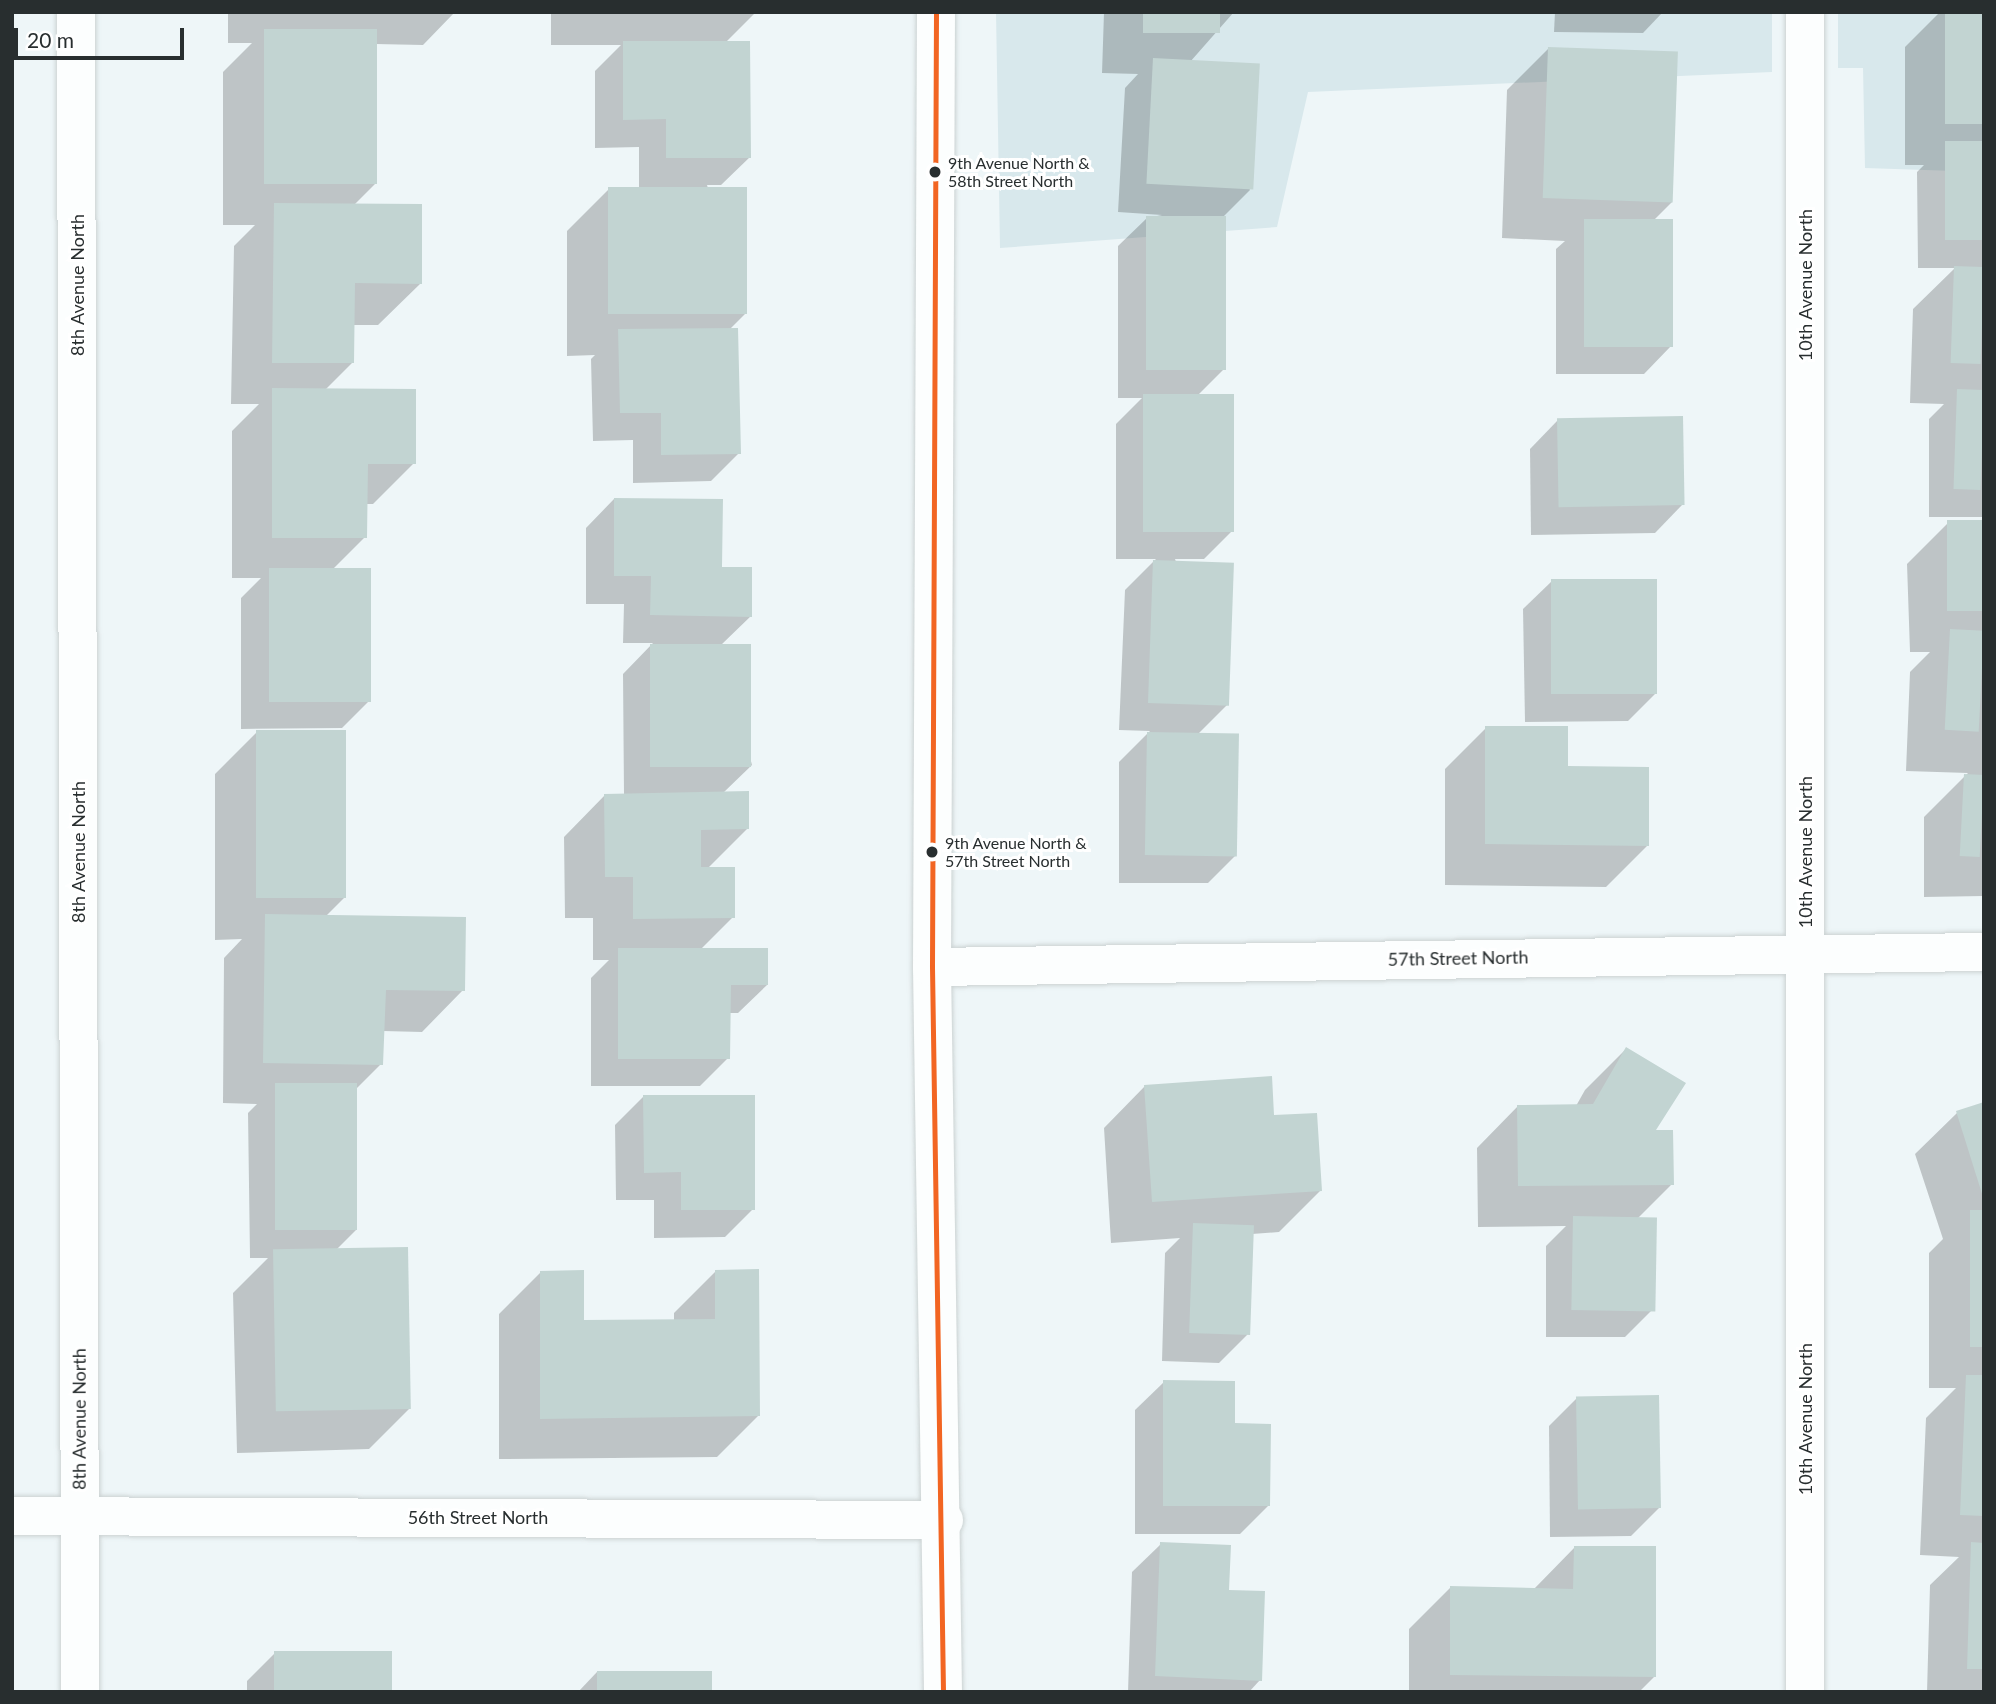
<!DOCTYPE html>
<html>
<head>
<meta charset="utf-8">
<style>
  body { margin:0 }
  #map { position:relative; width:1996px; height:1704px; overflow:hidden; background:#eef6f8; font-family:Lato,sans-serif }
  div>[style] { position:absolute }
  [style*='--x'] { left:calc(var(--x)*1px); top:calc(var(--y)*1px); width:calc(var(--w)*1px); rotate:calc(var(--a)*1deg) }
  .built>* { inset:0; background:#d8e8ec }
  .shadow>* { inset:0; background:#0003 }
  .building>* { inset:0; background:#c2d4d2; transform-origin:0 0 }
  .roads { filter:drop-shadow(0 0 2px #cbd2d2) drop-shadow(0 0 2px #cbd2d2) }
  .minor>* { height:38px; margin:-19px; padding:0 19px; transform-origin:19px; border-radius:19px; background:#fcfefe }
  .bus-1>* { height:5px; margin:-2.5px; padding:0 2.5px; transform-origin:2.5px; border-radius:2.5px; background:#f26522 }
  .dots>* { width:19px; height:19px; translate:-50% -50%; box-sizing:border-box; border:4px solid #fff; border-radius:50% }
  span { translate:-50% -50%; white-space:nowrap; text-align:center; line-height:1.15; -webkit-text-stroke:6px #fff; paint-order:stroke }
  .bus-label { font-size:16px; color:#282e2f }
  .left { translate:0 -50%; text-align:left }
  .street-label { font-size:18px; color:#282e2f }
  .frame { position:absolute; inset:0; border:14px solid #282e2f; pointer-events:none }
  .scale { position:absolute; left:14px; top:28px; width:170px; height:32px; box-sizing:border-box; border:4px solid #282e2f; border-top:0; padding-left:9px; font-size:21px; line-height:24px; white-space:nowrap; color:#282e2f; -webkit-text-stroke:5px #fff; paint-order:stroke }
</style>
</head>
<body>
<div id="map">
  <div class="built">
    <div style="clip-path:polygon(996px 12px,1772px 12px,1772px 72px,1308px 92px,1277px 227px,1000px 248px)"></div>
    <div style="clip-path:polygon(1838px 12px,1984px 12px,1984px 172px,1865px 168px,1863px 68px,1838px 68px)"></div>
  </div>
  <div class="shadow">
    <div style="clip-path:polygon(228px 12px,455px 12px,423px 45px,375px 44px,375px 184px,353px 206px,420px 284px,378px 325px,353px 325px,352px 363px,324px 391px,414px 463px,373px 504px,366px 504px,365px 537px,333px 569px,370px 700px,342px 728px,241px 729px,241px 598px,261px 578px,232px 578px,232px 431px,259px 404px,231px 404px,234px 246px,255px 225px,223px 225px,223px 72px,252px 43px,228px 43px)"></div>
    <div style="clip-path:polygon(551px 12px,756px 12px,725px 43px,750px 157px,721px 185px,707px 185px,745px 314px,729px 330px,739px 453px,711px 481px,633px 483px,633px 440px,593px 441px,591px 359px,595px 355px,567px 356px,567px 231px,609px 189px,639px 189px,639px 147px,595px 148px,595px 71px,621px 45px,551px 45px)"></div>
    <div style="clip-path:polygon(1104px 12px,1234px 12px,1190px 62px,1250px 190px,1224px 216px,1224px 369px,1197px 396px,1232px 531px,1204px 559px,1175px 559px,1228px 704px,1198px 734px,1236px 855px,1208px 883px,1119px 883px,1119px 762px,1150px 731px,1119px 730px,1125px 590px,1156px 559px,1116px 559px,1116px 424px,1142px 398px,1118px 398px,1118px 246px,1147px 218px,1162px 215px,1118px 212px,1125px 88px,1138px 74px,1102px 73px)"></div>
    <div style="clip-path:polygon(1555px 12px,1663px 12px,1643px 33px,1554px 32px)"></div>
    <div style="clip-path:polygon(1940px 12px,1984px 12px,1984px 517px,1929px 517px,1929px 419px,1944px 404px,1910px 403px,1913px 309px,1955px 268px,1918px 268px,1917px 172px,1924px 165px,1905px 165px,1905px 47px)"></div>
    <div style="clip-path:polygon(1549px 48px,1672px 202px,1653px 221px,1672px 345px,1644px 374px,1556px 374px,1556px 249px,1565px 241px,1502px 238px,1507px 90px)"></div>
    <div style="clip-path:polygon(1558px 420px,1683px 504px,1655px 533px,1531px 535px,1530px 449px)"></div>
    <div style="clip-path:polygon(614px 499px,721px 569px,751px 616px,721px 645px,752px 765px,723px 793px,747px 829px,707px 869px,733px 917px,700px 950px,767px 985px,738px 1013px,729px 1013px,728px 1058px,700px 1086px,591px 1086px,591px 978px,609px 960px,593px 960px,593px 918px,565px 918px,564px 837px,605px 795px,624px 795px,623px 674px,653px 643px,623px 643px,624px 604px,586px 604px,586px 528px)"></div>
    <div style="clip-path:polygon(1984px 521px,1984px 896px,1924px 897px,1924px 817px,1968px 773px,1906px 771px,1910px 672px,1930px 652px,1910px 652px,1907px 564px,1948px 523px)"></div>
    <div style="clip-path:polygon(1552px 581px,1656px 693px,1628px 721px,1525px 722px,1523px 609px)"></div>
    <div style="clip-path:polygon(1486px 728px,1566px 768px,1648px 845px,1606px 887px,1445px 885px,1445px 769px)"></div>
    <div style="clip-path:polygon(256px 733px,345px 897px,325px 917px,463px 990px,422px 1032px,383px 1031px,381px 1064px,355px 1090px,357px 1229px,336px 1250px,410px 1408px,369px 1449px,237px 1453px,233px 1293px,268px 1258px,250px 1258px,248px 1113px,257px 1104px,223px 1103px,224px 958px,242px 939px,215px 940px,215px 774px)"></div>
    <div style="clip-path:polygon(1626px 1049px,1672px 1184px,1637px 1219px,1653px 1309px,1625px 1337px,1546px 1337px,1546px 1246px,1566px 1226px,1478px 1227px,1477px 1148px,1518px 1106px,1576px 1106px,1585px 1090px)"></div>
    <div style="clip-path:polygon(1145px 1086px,1273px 1117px,1320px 1191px,1279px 1232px,1252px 1234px,1247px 1335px,1219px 1363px,1162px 1361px,1165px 1253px,1180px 1238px,1111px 1243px,1104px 1128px)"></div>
    <div style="clip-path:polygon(643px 1097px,753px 1209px,725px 1237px,654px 1238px,654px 1200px,616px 1200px,615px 1125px)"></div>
    <div style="clip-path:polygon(1984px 1104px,1984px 1692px,1927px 1692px,1930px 1585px,1959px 1557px,1920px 1555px,1926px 1418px,1956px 1388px,1929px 1388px,1929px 1253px,1943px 1239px,1915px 1154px,1957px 1113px)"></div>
    <div style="clip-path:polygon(716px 1271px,758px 1416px,717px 1457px,499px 1459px,499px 1314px,540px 1273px,582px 1321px,674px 1321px,674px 1313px)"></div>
    <div style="clip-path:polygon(1164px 1382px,1268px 1506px,1240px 1534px,1135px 1534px,1135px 1410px)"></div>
    <div style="clip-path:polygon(1577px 1398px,1660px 1507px,1631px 1536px,1550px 1537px,1549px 1426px)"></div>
    <div style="clip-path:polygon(1161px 1544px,1260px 1680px,1249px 1692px,1128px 1692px,1132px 1572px)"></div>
    <div style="clip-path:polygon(1575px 1547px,1654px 1677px,1639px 1692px,1409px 1692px,1409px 1629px,1450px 1588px,1534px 1589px)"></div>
    <div style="clip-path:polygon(275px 1653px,391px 1690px,247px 1692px,247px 1681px)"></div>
    <div style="clip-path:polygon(597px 1672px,711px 1692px,578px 1692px)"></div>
  </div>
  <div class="building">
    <div style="left:1143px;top:12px;width:77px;height:21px"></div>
    <div style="left:1945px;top:12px;width:39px;height:112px"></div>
    <div style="left:264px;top:29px;width:113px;height:155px"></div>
    <div style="clip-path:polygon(623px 41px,750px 41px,751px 158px,666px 158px,666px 119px,623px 120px)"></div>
    <div style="left:1548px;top:47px;width:130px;height:151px;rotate:2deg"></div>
    <div style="left:1153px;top:58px;width:107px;height:126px;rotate:3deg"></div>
    <div style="left:1984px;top:141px;width:99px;height:39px;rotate:90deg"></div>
    <div style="left:747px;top:187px;width:127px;height:139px;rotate:90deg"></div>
    <div style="clip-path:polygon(274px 203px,422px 204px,422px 284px,355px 283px,354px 363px,272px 363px)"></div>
    <div style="left:1146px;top:216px;width:80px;height:154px"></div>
    <div style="left:1584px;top:219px;width:89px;height:128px"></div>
    <div style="left:1954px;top:266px;width:30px;height:97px;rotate:2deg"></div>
    <div style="clip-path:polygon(738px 328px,741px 454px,661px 455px,661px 413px,620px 413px,618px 329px)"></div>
    <div style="clip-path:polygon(272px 388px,416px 389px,416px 464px,368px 464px,367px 538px,272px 538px)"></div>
    <div style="left:1957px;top:389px;width:27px;height:100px;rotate:2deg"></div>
    <div style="left:1143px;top:394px;width:91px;height:138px"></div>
    <div style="left:1683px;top:416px;width:89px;height:126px;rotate:89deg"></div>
    <div style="clip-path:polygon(614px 498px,723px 499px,722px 567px,752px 567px,752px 617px,650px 615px,651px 576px,614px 576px)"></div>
    <div style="left:1984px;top:520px;width:91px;height:37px;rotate:90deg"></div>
    <div style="left:1153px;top:560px;width:81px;height:143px;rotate:2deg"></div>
    <div style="left:269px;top:568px;width:102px;height:134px"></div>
    <div style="left:1551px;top:579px;width:106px;height:115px"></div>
    <div style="left:1950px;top:629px;width:34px;height:101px;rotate:3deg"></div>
    <div style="left:650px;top:644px;width:101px;height:123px"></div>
    <div style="clip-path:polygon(1485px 726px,1568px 726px,1568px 766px,1649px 767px,1649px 846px,1485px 844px)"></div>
    <div style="left:346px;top:730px;width:168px;height:90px;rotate:90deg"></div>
    <div style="left:1147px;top:732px;width:92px;height:123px;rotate:1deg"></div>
    <div style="left:1964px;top:774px;width:20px;height:82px;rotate:3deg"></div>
    <div style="clip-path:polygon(749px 791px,749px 829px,701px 830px,701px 867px,735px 867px,735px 918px,633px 919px,633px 877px,605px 877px,604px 794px)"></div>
    <div style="clip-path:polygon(265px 914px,466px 917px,465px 991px,386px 990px,383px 1065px,263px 1063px)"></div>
    <div style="clip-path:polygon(618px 948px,768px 948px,768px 985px,731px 985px,730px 1059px,618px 1059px)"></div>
    <div style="clip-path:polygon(1626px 1047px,1686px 1083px,1656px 1130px,1673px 1130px,1674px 1185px,1518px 1186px,1517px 1105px,1593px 1104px)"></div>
    <div style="clip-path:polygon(1272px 1076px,1274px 1115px,1317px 1113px,1322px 1191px,1152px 1202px,1144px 1085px)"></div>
    <div style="left:275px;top:1083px;width:82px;height:147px"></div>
    <div style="clip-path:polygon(643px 1095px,755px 1095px,755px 1210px,681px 1210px,681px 1172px,644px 1173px)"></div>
    <div style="clip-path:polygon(1984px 1102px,1984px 1197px,1983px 1197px,1956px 1111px)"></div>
    <div style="left:1970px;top:1210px;width:14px;height:137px"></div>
    <div style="left:1573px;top:1216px;width:84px;height:94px;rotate:1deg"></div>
    <div style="left:1193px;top:1223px;width:61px;height:110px;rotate:2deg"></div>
    <div style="left:408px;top:1247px;width:162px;height:135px;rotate:89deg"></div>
    <div style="clip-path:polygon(759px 1269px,760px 1416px,540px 1419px,540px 1271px,584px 1270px,584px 1320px,715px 1319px,715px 1270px)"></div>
    <div style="clip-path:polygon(1966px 1375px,1984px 1375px,1984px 1516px,1960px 1515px)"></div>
    <div style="clip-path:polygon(1163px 1380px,1235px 1381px,1235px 1423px,1271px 1424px,1270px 1506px,1163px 1506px)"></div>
    <div style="left:1659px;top:1395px;width:113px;height:83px;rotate:89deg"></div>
    <div style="clip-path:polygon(1160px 1542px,1231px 1545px,1229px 1590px,1265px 1591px,1262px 1681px,1155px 1676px)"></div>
    <div style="clip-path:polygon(1971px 1542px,1984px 1543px,1984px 1669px,1967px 1669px)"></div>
    <div style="clip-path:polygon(1574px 1546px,1656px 1546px,1656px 1677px,1450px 1675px,1450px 1586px,1573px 1589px)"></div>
    <div style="left:274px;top:1651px;width:118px;height:41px"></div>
    <div style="left:597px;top:1671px;width:115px;height:21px"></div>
  </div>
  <div class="roads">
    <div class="minor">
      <div style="--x:76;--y:12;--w:1680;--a:89.86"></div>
      <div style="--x:936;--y:12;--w:955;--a:90.24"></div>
      <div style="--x:932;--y:967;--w:725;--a:89.13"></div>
      <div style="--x:1805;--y:12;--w:1680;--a:90"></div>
      <div style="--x:932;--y:967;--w:1052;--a:-0.82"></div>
      <div style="--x:12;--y:1516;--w:932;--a:0.25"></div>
    </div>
  </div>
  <div class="bus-1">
    <div style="--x:936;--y:12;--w:955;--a:90.24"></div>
    <div style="--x:932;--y:967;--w:725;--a:89.13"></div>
  </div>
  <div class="dots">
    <div style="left:935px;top:172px;background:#282e2f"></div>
    <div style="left:932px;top:852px;background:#282e2f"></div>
  </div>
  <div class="bus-label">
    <span class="left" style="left:948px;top:172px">9th Avenue North &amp;<br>58th Street North</span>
    <span class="left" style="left:945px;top:852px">9th Avenue North &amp;<br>57th Street North</span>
  </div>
  <div class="street-label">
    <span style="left:77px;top:285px;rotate:-90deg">8th Avenue North</span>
    <span style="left:1805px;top:285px;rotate:-90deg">10th Avenue North</span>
    <span style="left:78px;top:852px;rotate:-90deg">8th Avenue North</span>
    <span style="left:1805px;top:852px;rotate:-90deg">10th Avenue North</span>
    <span style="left:1458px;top:958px;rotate:-1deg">57th Street North</span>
    <span style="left:79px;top:1419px;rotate:-90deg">8th Avenue North</span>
    <span style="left:1805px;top:1419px;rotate:-90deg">10th Avenue North</span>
    <span style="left:478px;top:1517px">56th Street North</span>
  </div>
  <div class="frame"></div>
  <div class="scale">20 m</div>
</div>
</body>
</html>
